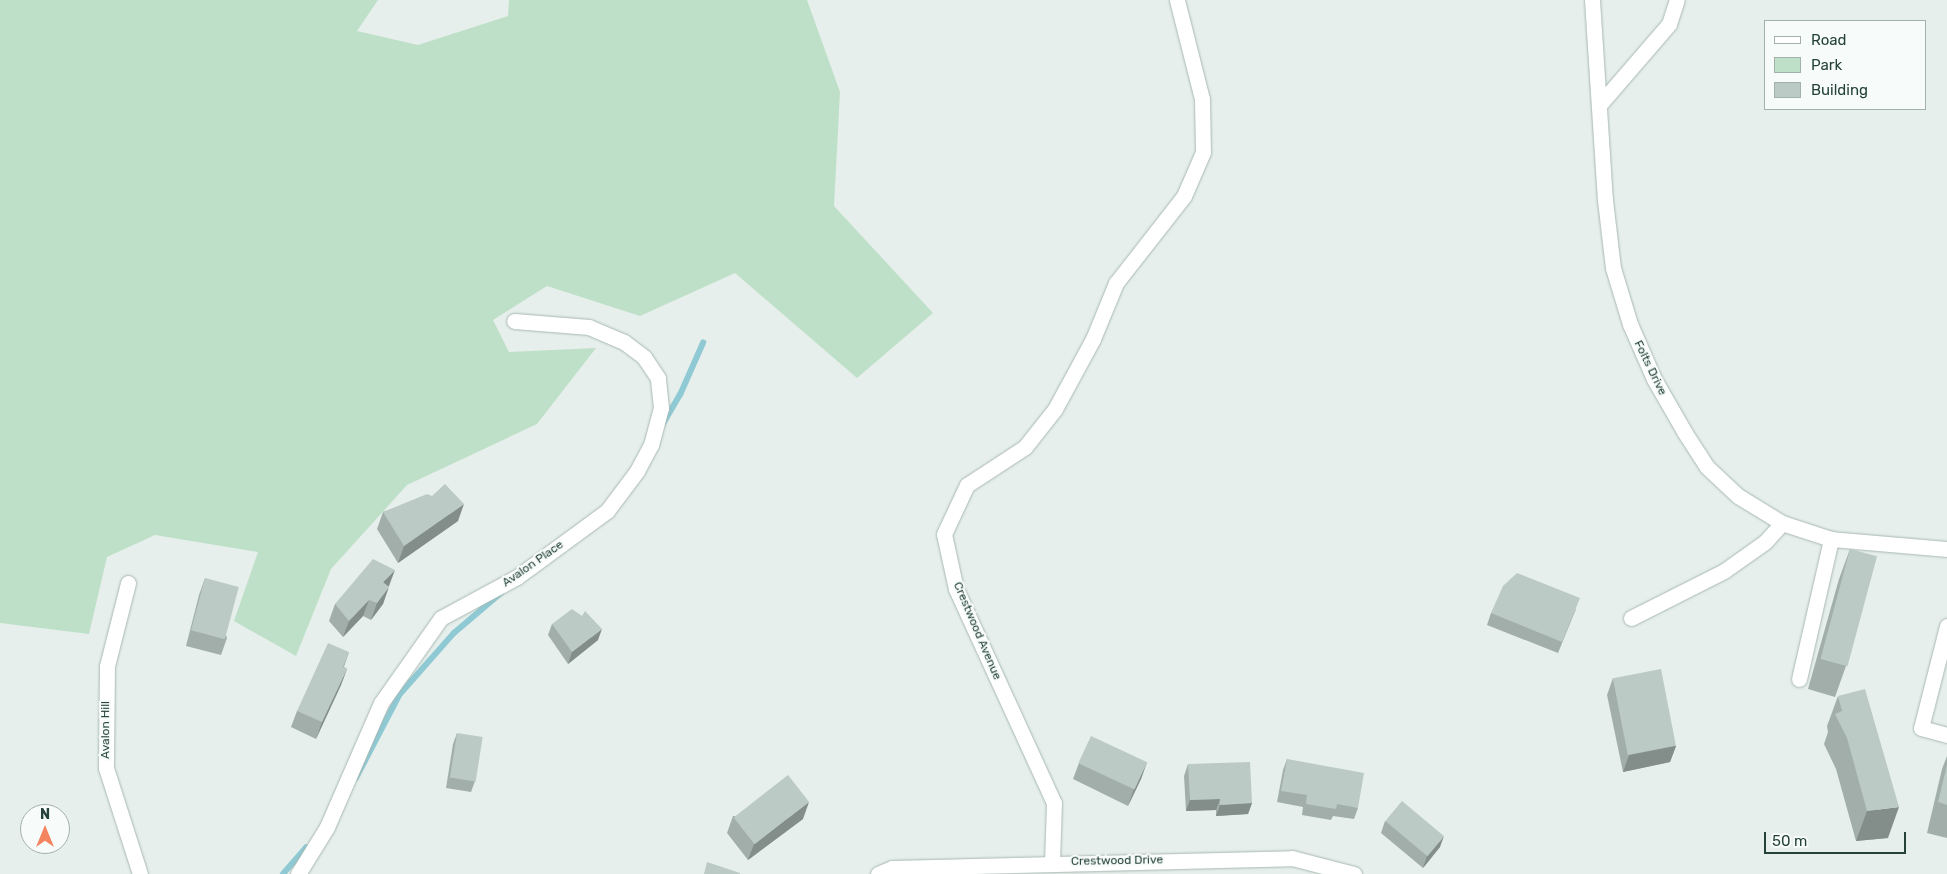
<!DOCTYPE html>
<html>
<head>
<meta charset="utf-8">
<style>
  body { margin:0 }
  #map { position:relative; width:1947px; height:874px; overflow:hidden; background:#e6efeb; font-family:Rubik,sans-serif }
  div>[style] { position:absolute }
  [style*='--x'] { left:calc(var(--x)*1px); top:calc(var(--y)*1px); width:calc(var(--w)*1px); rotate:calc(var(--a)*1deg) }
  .green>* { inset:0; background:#bfe0c8 }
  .stream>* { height:5.5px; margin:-2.75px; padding:0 2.75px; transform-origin:2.75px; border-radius:2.75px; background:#8ec9d4 }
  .roads { filter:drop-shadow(0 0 1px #a8b8b2) drop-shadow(0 0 1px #a8b8b2) }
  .minor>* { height:15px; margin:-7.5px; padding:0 7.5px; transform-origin:7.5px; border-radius:7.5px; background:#fff }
  .wall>* { inset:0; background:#a1aea9 }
  .shaded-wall>* { inset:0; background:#838d89 }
  .building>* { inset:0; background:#bbcac4; transform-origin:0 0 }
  span { translate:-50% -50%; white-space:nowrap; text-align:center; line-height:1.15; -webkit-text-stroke:4.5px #f7fbf9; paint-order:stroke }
  .street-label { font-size:12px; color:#24423a }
  .legend { position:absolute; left:1764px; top:20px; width:162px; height:90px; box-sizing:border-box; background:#f7fbf9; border:1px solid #a3b1ad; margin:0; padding:6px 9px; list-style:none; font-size:15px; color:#24423a }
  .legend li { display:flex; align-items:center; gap:10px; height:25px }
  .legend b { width:25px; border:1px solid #a3b1ad }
  .north { position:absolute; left:20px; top:804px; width:50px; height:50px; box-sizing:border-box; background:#f7fbf9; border:1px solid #a3b1ad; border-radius:50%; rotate:0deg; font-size:14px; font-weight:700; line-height:20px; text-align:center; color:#24423a }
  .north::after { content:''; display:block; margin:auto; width:18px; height:22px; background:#f4845f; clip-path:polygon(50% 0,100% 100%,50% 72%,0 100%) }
  .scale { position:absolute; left:1764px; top:832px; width:142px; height:22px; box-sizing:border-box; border:2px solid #24423a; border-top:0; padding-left:6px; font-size:15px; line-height:18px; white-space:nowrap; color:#24423a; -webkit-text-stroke:4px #f7fbf9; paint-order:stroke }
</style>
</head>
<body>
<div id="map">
  <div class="green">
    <div style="clip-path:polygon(0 0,378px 0,357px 31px,418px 45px,508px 16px,509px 0,807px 0,840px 92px,834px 206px,933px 313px,857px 378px,735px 273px,640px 316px,547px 286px,493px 320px,509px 352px,596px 348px,537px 424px,407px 485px,331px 569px,296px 656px,234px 621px,258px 552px,155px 535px,107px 557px,89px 634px,0 623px)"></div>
  </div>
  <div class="stream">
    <div style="--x:663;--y:424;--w:34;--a:-60"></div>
    <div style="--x:680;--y:395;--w:57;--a:-66.1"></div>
    <div style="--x:356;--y:778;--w:95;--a:-62.4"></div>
    <div style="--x:400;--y:694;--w:81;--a:-48.5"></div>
    <div style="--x:454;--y:633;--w:62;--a:-40.4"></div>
    <div style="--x:283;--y:874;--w:35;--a:-49"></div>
  </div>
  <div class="roads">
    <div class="minor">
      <div style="--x:1592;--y:0;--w:200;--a:86.3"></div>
      <div style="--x:1605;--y:200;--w:68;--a:83.3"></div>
      <div style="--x:1613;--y:268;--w:59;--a:73.1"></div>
      <div style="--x:1630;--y:324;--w:60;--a:66.4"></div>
      <div style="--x:1654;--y:379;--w:62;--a:60.1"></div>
      <div style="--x:1685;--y:433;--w:40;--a:57.1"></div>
      <div style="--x:1707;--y:467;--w:42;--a:43.1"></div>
      <div style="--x:1738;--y:496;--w:52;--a:31.5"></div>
      <div style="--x:1782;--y:523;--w:52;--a:18.1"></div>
      <div style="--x:1831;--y:539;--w:116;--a:4.9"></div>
      <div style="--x:1600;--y:104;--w:106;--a:-49.2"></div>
      <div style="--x:1669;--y:24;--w:25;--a:-72"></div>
      <div style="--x:128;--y:583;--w:86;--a:104.2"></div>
      <div style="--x:107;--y:666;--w:102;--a:90.6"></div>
      <div style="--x:106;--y:768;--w:111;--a:72.2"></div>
      <div style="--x:1631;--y:618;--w:104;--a:-26.8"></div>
      <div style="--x:1724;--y:571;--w:50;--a:-35.3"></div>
      <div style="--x:1765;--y:542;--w:25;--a:-48"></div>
      <div style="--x:1947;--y:626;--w:105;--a:104.3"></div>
      <div style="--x:1921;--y:728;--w:27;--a:15"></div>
      <div style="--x:1799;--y:679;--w:144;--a:-77.1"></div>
      <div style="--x:1052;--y:863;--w:60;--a:-88.1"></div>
      <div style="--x:1054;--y:803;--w:235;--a:-114.6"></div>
      <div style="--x:956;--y:589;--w:56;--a:-102.3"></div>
      <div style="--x:944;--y:534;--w:54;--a:-64.9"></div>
      <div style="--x:967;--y:485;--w:69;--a:-33.2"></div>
      <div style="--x:1025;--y:447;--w:48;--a:-51.7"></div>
      <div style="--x:1055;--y:409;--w:80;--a:-61.5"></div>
      <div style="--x:1093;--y:339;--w:61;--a:-67.7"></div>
      <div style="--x:1116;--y:283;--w:110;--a:-52"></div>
      <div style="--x:1184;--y:196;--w:48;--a:-66.6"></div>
      <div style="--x:1203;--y:152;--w:53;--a:-91.1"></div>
      <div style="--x:1202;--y:99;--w:102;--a:-104.2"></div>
      <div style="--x:298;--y:874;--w:55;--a:-58.3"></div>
      <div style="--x:327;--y:827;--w:135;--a:-66.5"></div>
      <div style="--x:381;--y:703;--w:104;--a:-54.8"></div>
      <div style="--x:441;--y:618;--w:86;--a:-28.3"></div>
      <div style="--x:517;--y:577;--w:112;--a:-36.3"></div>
      <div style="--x:607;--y:511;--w:50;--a:-53.1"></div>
      <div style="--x:637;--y:471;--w:30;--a:-62"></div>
      <div style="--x:651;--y:445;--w:38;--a:-75"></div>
      <div style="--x:661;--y:408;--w:30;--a:-96"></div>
      <div style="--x:658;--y:378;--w:25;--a:-124"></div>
      <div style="--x:644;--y:357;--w:25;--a:-143"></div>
      <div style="--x:624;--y:342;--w:38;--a:-157"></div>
      <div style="--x:589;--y:327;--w:75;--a:-175.4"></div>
      <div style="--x:878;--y:874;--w:15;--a:-23"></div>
      <div style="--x:892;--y:868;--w:400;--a:-1.4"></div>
      <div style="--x:1292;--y:858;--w:64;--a:14.5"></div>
    </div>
  </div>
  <div class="wall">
    <div style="clip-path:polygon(432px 496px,458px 521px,398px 563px,377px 529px,383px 512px)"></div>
    <div style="clip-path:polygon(1850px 549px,1846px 666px,1835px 697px,1808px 689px,1839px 579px)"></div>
    <div style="clip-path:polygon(205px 578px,227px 638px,221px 655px,186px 646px,199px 595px)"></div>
    <div style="clip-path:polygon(388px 587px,383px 604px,371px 620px,363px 616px,343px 637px,329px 621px,335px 604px)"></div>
    <div style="clip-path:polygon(1576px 609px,1558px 653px,1487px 625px,1491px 613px)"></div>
    <div style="clip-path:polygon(552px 624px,598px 640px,568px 664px,548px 635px)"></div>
    <div style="clip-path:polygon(349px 652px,344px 667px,347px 669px,341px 685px,316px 739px,291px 727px,297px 711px)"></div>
    <div style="clip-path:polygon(1613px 678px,1676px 746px,1670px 762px,1623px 772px,1607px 695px)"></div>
    <div style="clip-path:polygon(1838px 696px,1888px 838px,1856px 841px,1836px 769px,1824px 744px,1828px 732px,1827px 726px)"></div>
    <div style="clip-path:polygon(457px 733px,475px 781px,471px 792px,446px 788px,453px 744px)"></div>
    <div style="clip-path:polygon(1947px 756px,1947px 838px,1927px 833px,1942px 769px)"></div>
    <div style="clip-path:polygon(1287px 759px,1358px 808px,1354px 819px,1333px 816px,1331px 820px,1302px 815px,1303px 807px,1277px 802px,1283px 770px)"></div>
    <div style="clip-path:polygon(1147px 762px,1141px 779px,1128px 806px,1073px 779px,1079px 763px)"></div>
    <div style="clip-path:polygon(1188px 764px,1252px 803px,1248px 814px,1216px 816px,1216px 810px,1186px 811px,1184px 776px)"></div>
    <div style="clip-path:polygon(733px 816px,803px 819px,748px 860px,727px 833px)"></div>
    <div style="clip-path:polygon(1385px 821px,1440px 847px,1423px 868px,1381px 833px)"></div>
  </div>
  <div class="shaded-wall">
    <div style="clip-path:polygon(464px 504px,458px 521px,398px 563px,404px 546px)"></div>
    <div style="clip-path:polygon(395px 570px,389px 586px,377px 599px,383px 582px)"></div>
    <div style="clip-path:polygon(389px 587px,383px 604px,371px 620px,377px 603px)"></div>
    <div style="clip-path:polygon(369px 600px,363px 616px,343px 637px,349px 621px)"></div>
    <div style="clip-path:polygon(602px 629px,598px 640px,568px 664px,572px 652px)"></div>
    <div style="clip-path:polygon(347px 669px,341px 685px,316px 739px,322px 722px)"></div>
    <div style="clip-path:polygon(1676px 746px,1670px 762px,1623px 772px,1629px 755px)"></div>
    <div style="clip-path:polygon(1147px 762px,1141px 779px,1128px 806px,1134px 789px)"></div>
    <div style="clip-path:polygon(1220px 799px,1216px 810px,1186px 811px,1190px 800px)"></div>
    <div style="clip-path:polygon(809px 802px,803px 819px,748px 860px,754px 844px)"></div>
    <div style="clip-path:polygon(1252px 803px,1248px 814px,1216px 816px,1220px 805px)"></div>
    <div style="clip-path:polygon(1899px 807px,1888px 838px,1856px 841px,1867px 811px)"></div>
    <div style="clip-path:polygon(1444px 836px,1440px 847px,1423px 868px,1427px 856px)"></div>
  </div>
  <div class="building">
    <div style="clip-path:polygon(445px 484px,464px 504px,404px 546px,383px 512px,427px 494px,432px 496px)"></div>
    <div style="left:1850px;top:549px;width:28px;height:114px;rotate:15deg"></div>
    <div style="clip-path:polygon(373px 559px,395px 570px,383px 582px,389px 587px,377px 603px,369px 600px,349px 621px,335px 604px)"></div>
    <div style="clip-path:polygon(1517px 573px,1580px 598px,1562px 642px,1491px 613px,1503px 586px)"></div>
    <div style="left:205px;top:578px;width:35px;height:54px;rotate:15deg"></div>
    <div style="clip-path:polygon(572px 609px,582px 616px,585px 611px,602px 629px,572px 652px,552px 624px)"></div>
    <div style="clip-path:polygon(328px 643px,349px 652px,343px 667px,347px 669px,322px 722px,297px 711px)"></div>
    <div style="left:1661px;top:669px;width:78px;height:49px;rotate:79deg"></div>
    <div style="clip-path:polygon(1865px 689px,1899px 807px,1867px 811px,1847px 738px,1835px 714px,1842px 711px,1838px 696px)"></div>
    <div style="left:457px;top:733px;width:26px;height:45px;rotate:9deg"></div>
    <div style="left:1091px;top:736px;width:62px;height:30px;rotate:25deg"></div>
    <div style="clip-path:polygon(1287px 759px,1364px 773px,1358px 808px,1337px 804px,1336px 809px,1306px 804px,1307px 795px,1281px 791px)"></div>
    <div style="clip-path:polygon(1250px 762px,1252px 803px,1220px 805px,1220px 799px,1190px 800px,1188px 764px)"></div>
    <div style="clip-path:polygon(1947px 765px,1947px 805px,1938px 802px)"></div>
    <div style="left:788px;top:775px;width:34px;height:69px;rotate:52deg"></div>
    <div style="left:1402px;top:801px;width:55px;height:26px;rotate:40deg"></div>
    <div style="clip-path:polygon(707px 862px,740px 873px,740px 874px,704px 874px)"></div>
  </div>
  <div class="street-label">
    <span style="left:1650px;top:368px;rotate:64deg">Folts Drive</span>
    <span style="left:533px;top:564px;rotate:-35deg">Avalon Place</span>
    <span style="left:977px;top:631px;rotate:67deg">Crestwood Avenue</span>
    <span style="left:106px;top:730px;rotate:-90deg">Avalon Hill</span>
    <span style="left:1117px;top:861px;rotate:-1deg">Crestwood Drive</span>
  </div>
  <ul class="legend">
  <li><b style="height:6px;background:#fff"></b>Road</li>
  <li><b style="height:14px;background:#bfe0c8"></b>Park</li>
  <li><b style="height:14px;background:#bbcac4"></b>Building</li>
  </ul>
  <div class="north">N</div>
  <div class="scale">50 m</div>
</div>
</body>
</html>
